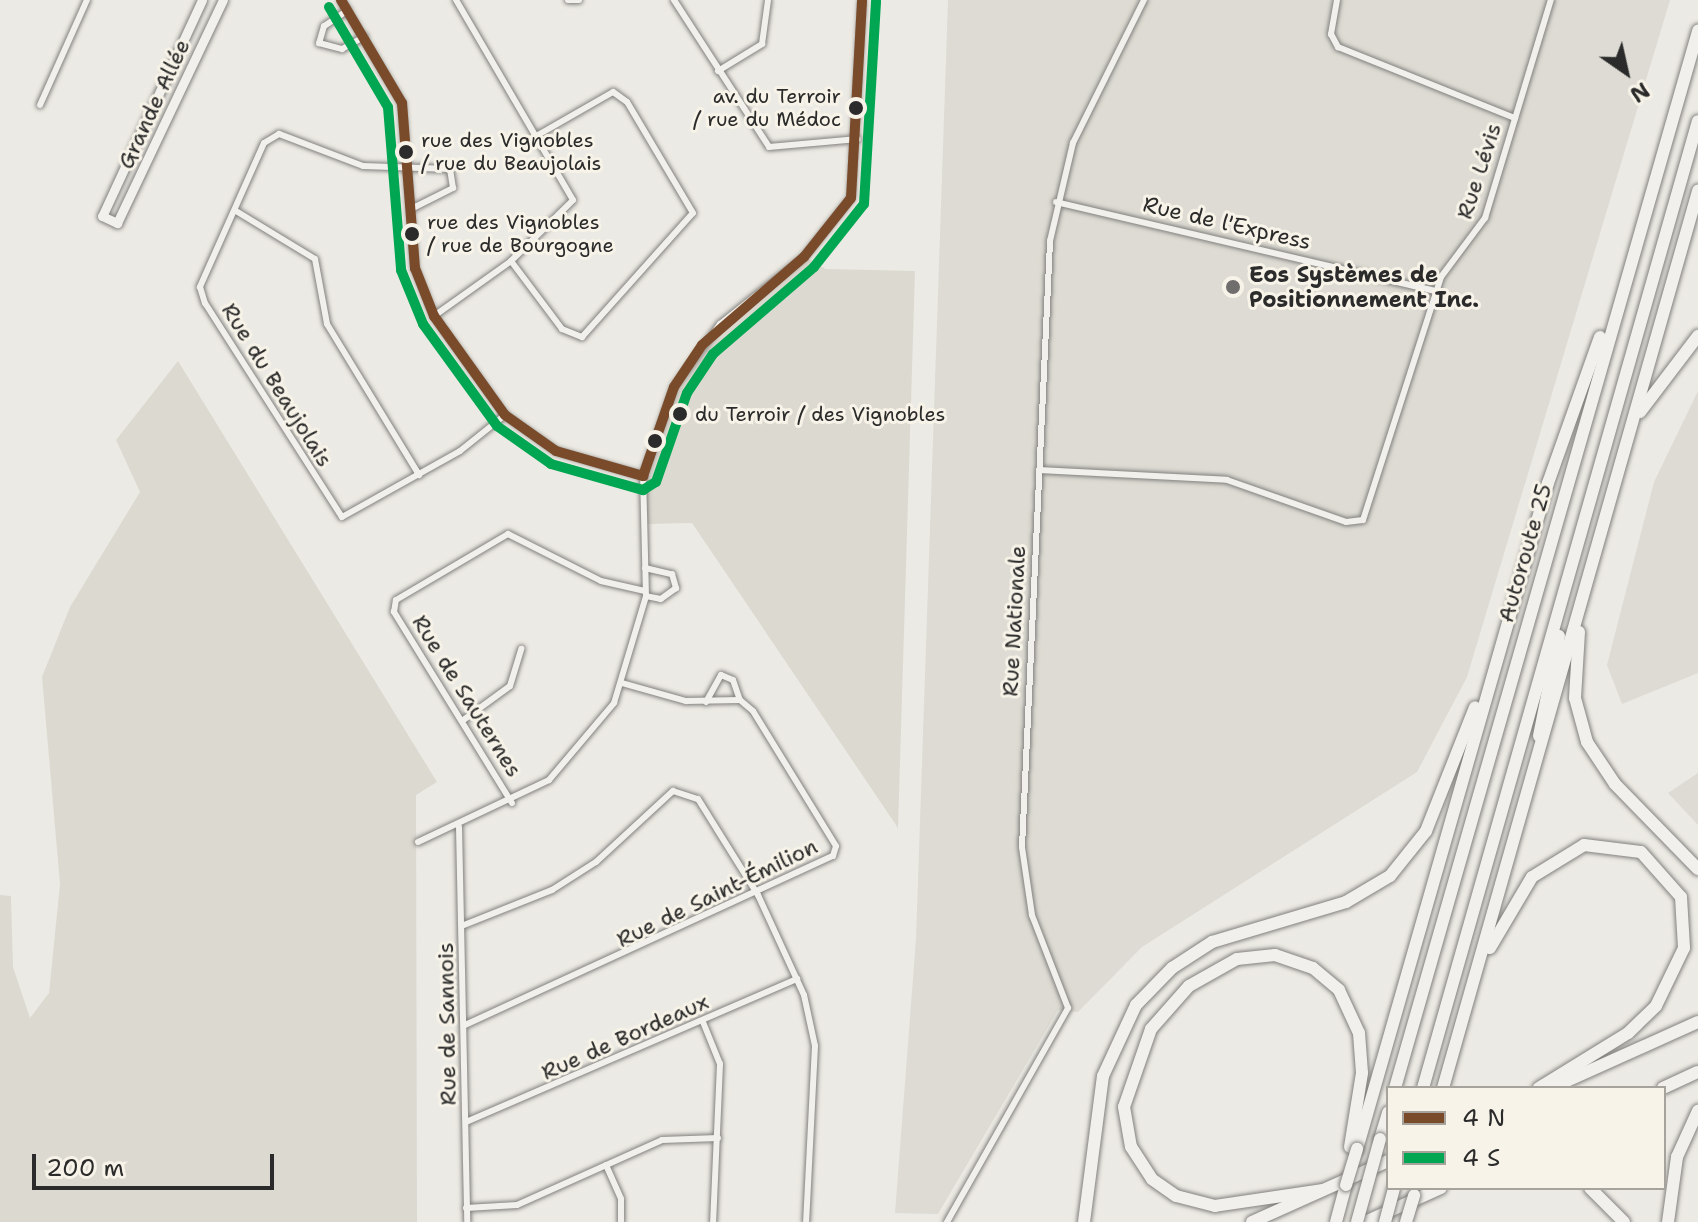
<!DOCTYPE html>
<html>
<head>
<meta charset="utf-8">
<style>
  body { margin:0 }
  #map { position:relative; width:1698px; height:1222px; overflow:hidden; background:#eceae4; font-family:"Shantell Sans",sans-serif }
  div>[style] { position:absolute }
  [style*='--x'] { left:calc(var(--x)*1px); top:calc(var(--y)*1px); width:calc(var(--w)*1px); rotate:calc(var(--a)*1deg) }
  .built>* { inset:0; background:#dddbd3 }
  .green>* { inset:0; background:#dcd9d1 }
  .roads { filter:drop-shadow(0 0 2px #82817e) drop-shadow(0 0 2px #82817e) }
  .street>* { height:6px; margin:-3px; padding:0 3px; transform-origin:3px; border-radius:3px; background:#f1f0ec }
  .secondary>* { height:9px; margin:-4.5px; padding:0 4.5px; transform-origin:4.5px; border-radius:4.5px; background:#f1f0ec }
  .highway>* { height:12px; margin:-6px; padding:0 6px; transform-origin:6px; border-radius:6px; background:#f1f0ec }
  .bridges { filter:drop-shadow(0 0 2px #82817e) drop-shadow(0 0 2px #82817e) }
  .highway-bridge>* { height:12px; margin:-6px; padding:0 6px; transform-origin:6px; border-radius:6px; background:#f1f0ec }
  .bus-1>* { height:10px; margin:-5px; padding:0 5px; transform-origin:5px; border-radius:5px; background:#7a4b2a }
  .bus-2>* { height:10px; margin:-5px; padding:0 5px; transform-origin:5px; border-radius:5px; background:#00a651 }
  .dots>* { width:22px; height:22px; translate:-50% -50%; box-sizing:border-box; border:4px solid #f7f3e8; border-radius:50% }
  span { translate:-50% -50%; white-space:nowrap; text-align:center; line-height:1.15; -webkit-text-stroke:6px #f7f3e8; paint-order:stroke }
  .bus-label { font-size:20px; color:#2b2b2b }
  .right { translate:-100% -50%; text-align:right }
  .left { translate:0 -50%; text-align:left }
  .street-label { font-size:22px; color:#2b2b2b }
  .poi-label { font-size:22px; color:#2b2b2b; font-weight:700 }
  .legend { position:absolute; left:1386px; top:1086px; width:280px; height:104px; box-sizing:border-box; background:#f7f3e8; border:2px solid #a5a39c; margin:0; padding:10px 14px; list-style:none; font-size:24px; color:#2b2b2b }
  .legend li { display:flex; align-items:center; gap:16px; height:40px }
  .legend b { width:40px; border:2px solid #a5a39c }
  .north { position:absolute; left:1586px; top:32px; width:80px; height:80px; -webkit-text-stroke:6px #f7f3e8; paint-order:stroke; rotate:146deg; font-size:22px; font-weight:700; line-height:32px; text-align:center; color:#2b2b2b }
  .north::after { content:''; display:block; margin:auto; width:28px; height:36px; background:#2b2b2b; clip-path:polygon(50% 0,100% 100%,50% 72%,0 100%) }
  .scale { position:absolute; left:32px; top:1154px; width:242px; height:36px; box-sizing:border-box; border:4px solid #2b2b2b; border-top:0; padding-left:10px; font-size:24px; line-height:28px; white-space:nowrap; color:#2b2b2b; -webkit-text-stroke:6px #f7f3e8; paint-order:stroke }
</style>
</head>
<body>
<div id="map">
  <div class="built">
    <div style="clip-path:polygon(948px 0,1670px 0,1467px 677px,1417px 772px,1142px 947px,1078px 1012px,1058px 1010px,938px 1214px,895px 1213px,916px 939px)"></div>
    <div style="clip-path:polygon(1698px 391px,1698px 673px,1622px 704px,1607px 665px,1654px 482px)"></div>
    <div style="clip-path:polygon(1698px 773px,1698px 825px,1668px 793px)"></div>
  </div>
  <div class="green">
    <div style="clip-path:polygon(804px 257px,826px 269px,915px 271px,898px 828px,692px 523px,648px 524px,644px 483px,664px 411px,724px 325px)"></div>
    <div style="clip-path:polygon(178px 361px,437px 782px,416px 795px,417px 1222px,0 1222px,0 895px,11px 896px,13px 967px,30px 1018px,49px 993px,60px 884px,42px 677px,70px 607px,140px 492px,116px 440px)"></div>
  </div>
  <div class="roads">
    <div class="street">
      <div style="--x:341;--y:0;--w:120;--a:59.4"></div>
      <div style="--x:402;--y:103;--w:166;--a:85.5"></div>
      <div style="--x:415;--y:268;--w:52;--a:68.4"></div>
      <div style="--x:434;--y:316;--w:122;--a:54.4"></div>
      <div style="--x:505;--y:415;--w:62;--a:35.2"></div>
      <div style="--x:556;--y:451;--w:91;--a:16"></div>
      <div style="--x:568;--y:0;--w:11;--a:0"></div>
      <div style="--x:674;--y:0;--w:175;--a:57.1"></div>
      <div style="--x:769;--y:147;--w:89;--a:-5.1"></div>
      <div style="--x:1337;--y:0;--w:35;--a:100"></div>
      <div style="--x:1331;--y:34;--w:15;--a:62"></div>
      <div style="--x:1338;--y:47;--w:191;--a:21.9"></div>
      <div style="--x:348;--y:10;--w:29;--a:146"></div>
      <div style="--x:324;--y:26;--w:18;--a:106"></div>
      <div style="--x:319;--y:43;--w:24;--a:15"></div>
      <div style="--x:342;--y:49;--w:26;--a:-29"></div>
      <div style="--x:718;--y:71;--w:52;--a:-31.5"></div>
      <div style="--x:762;--y:44;--w:44;--a:-82.2"></div>
      <div style="--x:40;--y:105;--w:115;--a:-65.9"></div>
      <div style="--x:1056;--y:202;--w:390;--a:13.2"></div>
      <div style="--x:413;--y:208;--w:45;--a:-26.6"></div>
      <div style="--x:453;--y:188;--w:19;--a:-99"></div>
      <div style="--x:450;--y:169;--w:87;--a:-178"></div>
      <div style="--x:363;--y:166;--w:90;--a:-159.1"></div>
      <div style="--x:279;--y:134;--w:17;--a:149"></div>
      <div style="--x:264;--y:143;--w:158;--a:114"></div>
      <div style="--x:200;--y:287;--w:17;--a:73"></div>
      <div style="--x:205;--y:303;--w:254;--a:57.4"></div>
      <div style="--x:342;--y:517;--w:135;--a:-29.2"></div>
      <div style="--x:460;--y:451;--w:58;--a:-38.7"></div>
      <div style="--x:236;--y:211;--w:92;--a:31.3"></div>
      <div style="--x:315;--y:259;--w:66;--a:79.5"></div>
      <div style="--x:327;--y:324;--w:177;--a:58.6"></div>
      <div style="--x:511;--y:261;--w:85;--a:53.1"></div>
      <div style="--x:562;--y:329;--w:22;--a:22"></div>
      <div style="--x:582;--y:337;--w:166;--a:-48.2"></div>
      <div style="--x:693;--y:213;--w:129;--a:-120.7"></div>
      <div style="--x:627;--y:102;--w:17;--a:-144"></div>
      <div style="--x:613;--y:92;--w:86;--a:150.2"></div>
      <div style="--x:434;--y:316;--w:95;--a:-35.5"></div>
      <div style="--x:511;--y:261;--w:87;--a:-44.5"></div>
      <div style="--x:573;--y:200;--w:232;--a:-120.3"></div>
      <div style="--x:1039;--y:470;--w:188;--a:3"></div>
      <div style="--x:1227;--y:480;--w:126;--a:19.4"></div>
      <div style="--x:1346;--y:522;--w:17;--a:-7"></div>
      <div style="--x:1363;--y:520;--w:255;--a:-72.2"></div>
      <div style="--x:1441;--y:277;--w:74;--a:-53.3"></div>
      <div style="--x:1485;--y:218;--w:228;--a:-73.2"></div>
      <div style="--x:645;--y:568;--w:28;--a:13"></div>
      <div style="--x:672;--y:574;--w:15;--a:74"></div>
      <div style="--x:676;--y:588;--w:19;--a:144"></div>
      <div style="--x:661;--y:599;--w:15;--a:-169"></div>
      <div style="--x:706;--y:702;--w:31;--a:-61"></div>
      <div style="--x:721;--y:675;--w:13;--a:23"></div>
      <div style="--x:733;--y:680;--w:21;--a:71"></div>
      <div style="--x:462;--y:721;--w:59;--a:-36.1"></div>
      <div style="--x:510;--y:686;--w:39;--a:-73"></div>
      <div style="--x:512;--y:803;--w:225;--a:-121.7"></div>
      <div style="--x:394;--y:612;--w:12;--a:-81"></div>
      <div style="--x:396;--y:600;--w:130;--a:-30.5"></div>
      <div style="--x:508;--y:534;--w:104;--a:26.8"></div>
      <div style="--x:601;--y:581;--w:45;--a:12.8"></div>
      <div style="--x:459;--y:827;--w:395;--a:88.8"></div>
      <div style="--x:418;--y:842;--w:145;--a:-25.3"></div>
      <div style="--x:549;--y:780;--w:101;--a:-49.8"></div>
      <div style="--x:614;--y:703;--w:112;--a:-73.3"></div>
      <div style="--x:646;--y:596;--w:120;--a:-91.4"></div>
      <div style="--x:643;--y:476;--w:94;--a:-70.8"></div>
      <div style="--x:674;--y:387;--w:78;--a:-53.9"></div>
      <div style="--x:720;--y:324;--w:107;--a:-38.6"></div>
      <div style="--x:804;--y:257;--w:75;--a:-51.5"></div>
      <div style="--x:851;--y:198;--w:198;--a:-86.8"></div>
      <div style="--x:464;--y:925;--w:95;--a:-21.7"></div>
      <div style="--x:552;--y:890;--w:52;--a:-32.5"></div>
      <div style="--x:596;--y:862;--w:105;--a:-42.7"></div>
      <div style="--x:673;--y:791;--w:26;--a:18"></div>
      <div style="--x:698;--y:799;--w:113;--a:58"></div>
      <div style="--x:758;--y:895;--w:110;--a:65.3"></div>
      <div style="--x:804;--y:995;--w:52;--a:77.8"></div>
      <div style="--x:815;--y:1046;--w:176;--a:92.9"></div>
      <div style="--x:703;--y:1022;--w:45;--a:68"></div>
      <div style="--x:720;--y:1064;--w:158;--a:92.5"></div>
      <div style="--x:465;--y:1025;--w:405;--a:-24.7"></div>
      <div style="--x:833;--y:856;--w:10;--a:-73"></div>
      <div style="--x:836;--y:846;--w:158;--a:-121.6"></div>
      <div style="--x:753;--y:711;--w:17;--a:-140"></div>
      <div style="--x:740;--y:700;--w:54;--a:178.9"></div>
      <div style="--x:686;--y:701;--w:66;--a:-164.3"></div>
      <div style="--x:466;--y:1122;--w:361;--a:-23.4"></div>
      <div style="--x:606;--y:1165;--w:37;--a:66"></div>
      <div style="--x:621;--y:1199;--w:23;--a:90"></div>
      <div style="--x:466;--y:1208;--w:51;--a:-3.4"></div>
      <div style="--x:517;--y:1205;--w:159;--a:-24.1"></div>
      <div style="--x:662;--y:1140;--w:56;--a:-2"></div>
      <div style="--x:947;--y:1222;--w:246;--a:-60.5"></div>
      <div style="--x:1068;--y:1008;--w:100;--a:-111.2"></div>
      <div style="--x:1032;--y:915;--w:69;--a:-98.4"></div>
      <div style="--x:1022;--y:847;--w:607;--a:-87.35"></div>
      <div style="--x:1050;--y:241;--w:101;--a:-76.8"></div>
      <div style="--x:1073;--y:143;--w:160;--a:-63.6"></div>
    </div>
    <div class="secondary">
      <div style="--x:202;--y:0;--w:238;--a:114.8"></div>
      <div style="--x:102;--y:216;--w:17;--a:25"></div>
      <div style="--x:117;--y:223;--w:247;--a:-64.6"></div>
    </div>
    <div class="highway">
      <div style="--x:1640;--y:412;--w:96;--a:-52.7"></div>
      <div style="--x:1579;--y:632;--w:66;--a:93.5"></div>
      <div style="--x:1575;--y:698;--w:46;--a:74.7"></div>
      <div style="--x:1587;--y:742;--w:50;--a:56.3"></div>
      <div style="--x:1615;--y:784;--w:119;--a:45.7"></div>
      <div style="--x:1539;--y:736;--w:102;--a:-78.7"></div>
      <div style="--x:1490;--y:948;--w:82;--a:-59.4"></div>
      <div style="--x:1532;--y:877;--w:61;--a:-31.6"></div>
      <div style="--x:1584;--y:845;--w:57;--a:7"></div>
      <div style="--x:1641;--y:852;--w:60;--a:48.4"></div>
      <div style="--x:1681;--y:897;--w:51;--a:86.6"></div>
      <div style="--x:1684;--y:948;--w:64;--a:115.8"></div>
      <div style="--x:1656;--y:1006;--w:39;--a:136"></div>
      <div style="--x:1628;--y:1033;--w:105;--a:148.3"></div>
      <div style="--x:1395;--y:1088;--w:1100;--a:-74"></div>
      <div style="--x:1423;--y:1088;--w:1005;--a:-74.13"></div>
      <div style="--x:1443;--y:1088;--w:933;--a:-74.13"></div>
      <div style="--x:1551;--y:1088;--w:161;--a:-24.2"></div>
      <div style="--x:1663;--y:1088;--w:38;--a:-25"></div>
      <div style="--x:1380;--y:1139;--w:28;--a:-73"></div>
      <div style="--x:1357;--y:1149;--w:693;--a:-74"></div>
      <div style="--x:1548;--y:483;--w:155;--a:-70.4"></div>
      <div style="--x:1590;--y:1188;--w:48;--a:45"></div>
      <div style="--x:1323;--y:1190;--w:109;--a:171.6"></div>
      <div style="--x:1215;--y:1206;--w:40;--a:-165.6"></div>
      <div style="--x:1176;--y:1196;--w:29;--a:-145"></div>
      <div style="--x:1152;--y:1179;--w:38;--a:-123"></div>
      <div style="--x:1131;--y:1147;--w:41;--a:-99.9"></div>
      <div style="--x:1124;--y:1107;--w:83;--a:-70.9"></div>
      <div style="--x:1151;--y:1029;--w:57;--a:-48.5"></div>
      <div style="--x:1189;--y:986;--w:55;--a:-29.4"></div>
      <div style="--x:1237;--y:959;--w:38;--a:-6"></div>
      <div style="--x:1275;--y:955;--w:40;--a:18.9"></div>
      <div style="--x:1313;--y:968;--w:34;--a:40"></div>
      <div style="--x:1339;--y:990;--w:47;--a:65.1"></div>
      <div style="--x:1359;--y:1033;--w:40;--a:85.7"></div>
      <div style="--x:1362;--y:1073;--w:75;--a:99.2"></div>
      <div style="--x:1084;--y:1222;--w:147;--a:-82.6"></div>
      <div style="--x:1103;--y:1076;--w:78;--a:-65.1"></div>
      <div style="--x:1136;--y:1005;--w:52;--a:-45.8"></div>
      <div style="--x:1172;--y:968;--w:48;--a:-33"></div>
      <div style="--x:1212;--y:942;--w:140;--a:-16.6"></div>
      <div style="--x:1346;--y:902;--w:51;--a:-30.6"></div>
      <div style="--x:1390;--y:876;--w:58;--a:-51.3"></div>
      <div style="--x:1426;--y:831;--w:133;--a:-68.4"></div>
      <div style="--x:1252;--y:1222;--w:149;--a:-24.2"></div>
      <div style="--x:1336;--y:1222;--w:38;--a:-75"></div>
      <div style="--x:1365;--y:1222;--w:83;--a:-24.1"></div>
      <div style="--x:1668;--y:1222;--w:66;--a:-82.1"></div>
      <div style="--x:1677;--y:1157;--w:51;--a:-65.5"></div>
    </div>
  </div>
  <div class="bridges">
    <div class="highway-bridge">
      <div style="--x:1346;--y:1185;--w:38;--a:-73"></div>
      <div style="--x:1357;--y:1222;--w:86;--a:-74.5"></div>
      <div style="--x:1385;--y:1222;--w:35;--a:-75"></div>
      <div style="--x:1406;--y:1222;--w:28;--a:-73"></div>
    </div>
  </div>
  <div class="bus-1">
    <div style="--x:341;--y:0;--w:120;--a:59.4"></div>
    <div style="--x:402;--y:103;--w:166;--a:85.5"></div>
    <div style="--x:415;--y:268;--w:52;--a:68.4"></div>
    <div style="--x:434;--y:316;--w:122;--a:54.4"></div>
    <div style="--x:505;--y:415;--w:62;--a:35.2"></div>
    <div style="--x:556;--y:451;--w:91;--a:16"></div>
    <div style="--x:643;--y:476;--w:94;--a:-70.8"></div>
    <div style="--x:674;--y:387;--w:50;--a:-56.3"></div>
    <div style="--x:702;--y:345;--w:135;--a:-40.8"></div>
    <div style="--x:804;--y:257;--w:75;--a:-51.5"></div>
    <div style="--x:851;--y:198;--w:198;--a:-86.8"></div>
  </div>
  <div class="bus-2">
    <div style="--x:329;--y:7;--w:116;--a:59.5"></div>
    <div style="--x:388;--y:107;--w:164;--a:85.4"></div>
    <div style="--x:401;--y:270;--w:58;--a:67.8"></div>
    <div style="--x:423;--y:324;--w:126;--a:54"></div>
    <div style="--x:497;--y:426;--w:66;--a:35.1"></div>
    <div style="--x:551;--y:464;--w:96;--a:15.8"></div>
    <div style="--x:643;--y:490;--w:15;--a:-32"></div>
    <div style="--x:656;--y:482;--w:94;--a:-70.8"></div>
    <div style="--x:687;--y:393;--w:47;--a:-56.3"></div>
    <div style="--x:713;--y:354;--w:133;--a:-40.7"></div>
    <div style="--x:814;--y:267;--w:80;--a:-51.6"></div>
    <div style="--x:864;--y:204;--w:203;--a:-86.6"></div>
  </div>
  <div class="dots">
    <div style="left:856px;top:108px;background:#2b2b2b"></div>
    <div style="left:406px;top:152px;background:#2b2b2b"></div>
    <div style="left:412px;top:234px;background:#2b2b2b"></div>
    <div style="left:1233px;top:287px;background:#6f6e6c"></div>
    <div style="left:680px;top:414px;background:#2b2b2b"></div>
    <div style="left:655px;top:441px;background:#2b2b2b"></div>
  </div>
  <div class="bus-label">
    <span class="right" style="left:841px;top:108px">av. du Terroir<br>/ rue du Médoc</span>
    <span class="left" style="left:421px;top:152px">rue des Vignobles<br>/ rue du Beaujolais</span>
    <span class="left" style="left:427px;top:234px">rue des Vignobles<br>/ rue de Bourgogne</span>
    <span class="left" style="left:695px;top:414px">du Terroir / des Vignobles</span>
  </div>
  <div class="street-label">
    <span style="left:154px;top:104px;rotate:-65deg">Grande Allée</span>
    <span style="left:1479px;top:171px;rotate:-72deg">Rue Lévis</span>
    <span style="left:1227px;top:223px;rotate:13deg">Rue de l'Express</span>
    <span style="left:277px;top:385px;rotate:58deg">Rue du Beaujolais</span>
    <span style="left:1525px;top:553px;rotate:-74deg">Autoroute 25</span>
    <span style="left:1014px;top:621px;rotate:-87deg">Rue Nationale</span>
    <span style="left:467px;top:696px;rotate:58deg">Rue de Sauternes</span>
    <span style="left:717px;top:893px;rotate:-26deg">Rue de Saint-Émilion</span>
    <span style="left:447px;top:1024px;rotate:-91deg">Rue de Sannois</span>
    <span style="left:625px;top:1037px;rotate:-24deg">Rue de Bordeaux</span>
  </div>
  <div class="poi-label">
    <span class="left" style="left:1249px;top:287px">Eos Systèmes de<br>Positionnement Inc.</span>
  </div>
  <ul class="legend">
  <li><b style="height:10px;background:#7a4b2a"></b>4 N</li>
  <li><b style="height:10px;background:#00a651"></b>4 S</li>
  </ul>
  <div class="north">N</div>
  <div class="scale">200 m</div>
</div>
</body>
</html>
